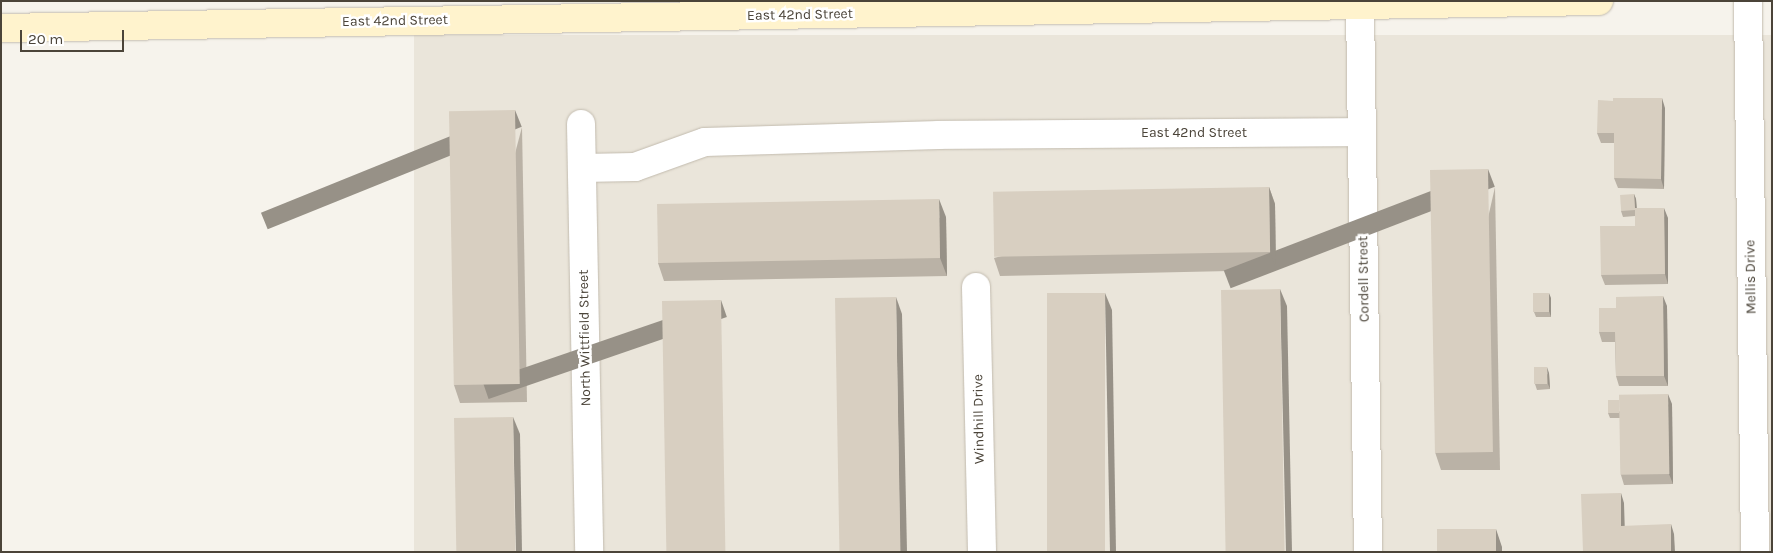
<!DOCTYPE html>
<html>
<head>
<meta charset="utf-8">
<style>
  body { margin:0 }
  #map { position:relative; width:1773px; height:553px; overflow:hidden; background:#f6f3ec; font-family:Karla,sans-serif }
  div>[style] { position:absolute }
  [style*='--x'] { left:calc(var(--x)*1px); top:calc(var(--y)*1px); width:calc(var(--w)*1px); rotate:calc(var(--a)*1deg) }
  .residential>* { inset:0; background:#eae5da; transform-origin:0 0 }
  .roads { filter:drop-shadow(0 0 1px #c2bbae) drop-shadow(0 0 1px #c2bbae) }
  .street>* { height:28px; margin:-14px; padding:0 14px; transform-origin:14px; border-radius:14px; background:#fff }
  .secondary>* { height:28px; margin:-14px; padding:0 14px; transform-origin:14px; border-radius:14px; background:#fff3cd }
  .wall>* { inset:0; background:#bab2a6 }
  .shaded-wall>* { inset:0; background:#979187; transform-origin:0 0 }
  .building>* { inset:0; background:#d8cfc1; transform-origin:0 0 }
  span { translate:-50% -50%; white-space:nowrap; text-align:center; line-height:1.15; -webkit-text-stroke:5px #fff; paint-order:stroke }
  .street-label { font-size:14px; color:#4b4439 }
  .frame { position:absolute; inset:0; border:2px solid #4b4439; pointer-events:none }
  .scale { position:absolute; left:20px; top:30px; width:104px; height:22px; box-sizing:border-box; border:2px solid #4b4439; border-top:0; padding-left:6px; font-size:15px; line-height:18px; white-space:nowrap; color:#4b4439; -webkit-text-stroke:4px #fff; paint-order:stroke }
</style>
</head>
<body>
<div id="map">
  <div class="residential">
    <div style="left:1772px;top:35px;width:517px;height:1358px;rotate:90deg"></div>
  </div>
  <div class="roads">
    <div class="street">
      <div style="--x:1748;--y:1;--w:551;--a:89.27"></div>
      <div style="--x:1360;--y:6;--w:546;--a:89.16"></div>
      <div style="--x:581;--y:124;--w:428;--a:88.9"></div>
      <div style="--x:582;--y:168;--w:53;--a:-1.1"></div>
      <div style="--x:635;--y:167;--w:74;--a:-19.7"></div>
      <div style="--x:705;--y:142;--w:234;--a:-1.7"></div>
      <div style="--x:939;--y:135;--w:423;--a:-0.4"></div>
      <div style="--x:976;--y:287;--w:265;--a:88.7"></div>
    </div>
    <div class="secondary">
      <div style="--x:1;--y:28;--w:1598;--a:-0.97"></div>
    </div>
  </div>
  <div class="wall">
    <div style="clip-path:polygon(1665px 108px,1664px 189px,1618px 188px,1614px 178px,1614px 143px,1601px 143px,1597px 133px)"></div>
    <div style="clip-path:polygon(522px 127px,527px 402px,460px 403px,454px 385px)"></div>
    <div style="clip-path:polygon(1269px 187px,1275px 204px,1276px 270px,1000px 276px,994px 258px)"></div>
    <div style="clip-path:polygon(1495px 187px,1500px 470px,1441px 470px,1435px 452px)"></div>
    <div style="clip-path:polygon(1634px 194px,1636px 199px,1637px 208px,1668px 218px,1668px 284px,1605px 285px,1601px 275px,1635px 226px,1635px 216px,1623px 217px,1621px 211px)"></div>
    <div style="clip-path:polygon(946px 217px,947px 276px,664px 281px,658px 263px)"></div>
    <div style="clip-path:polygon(1551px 298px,1551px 317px,1536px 317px,1534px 312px)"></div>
    <div style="clip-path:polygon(1667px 306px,1668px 386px,1619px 386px,1616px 376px,1615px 342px,1602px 342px,1599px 332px,1616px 308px)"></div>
    <div style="clip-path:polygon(1549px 373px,1550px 389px,1537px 390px,1535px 384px)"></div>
    <div style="clip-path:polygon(1672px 404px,1673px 484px,1624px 485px,1621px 475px,1620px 418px,1610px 418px,1608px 413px)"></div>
  </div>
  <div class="shaded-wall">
    <div style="clip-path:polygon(1662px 98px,1665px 108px,1664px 189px,1661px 179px)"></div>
    <div style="left:515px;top:110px;width:18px;height:274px;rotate:68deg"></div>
    <div style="left:1488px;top:169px;width:19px;height:283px;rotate:69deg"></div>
    <div style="clip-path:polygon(1269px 187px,1275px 204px,1276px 270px,1270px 252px)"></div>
    <div style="clip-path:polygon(1634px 194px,1636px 199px,1637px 215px,1635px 210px)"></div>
    <div style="clip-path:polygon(939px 199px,946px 217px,947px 276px,940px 258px)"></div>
    <div style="clip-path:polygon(1664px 208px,1668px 218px,1668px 284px,1665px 274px)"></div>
    <div style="clip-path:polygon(1280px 289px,1287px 306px,1292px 552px,1286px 552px)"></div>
    <div style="clip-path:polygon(1105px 293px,1112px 310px,1116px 552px,1110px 552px)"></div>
    <div style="clip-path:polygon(1549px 293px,1551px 298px,1551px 317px,1549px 311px)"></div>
    <div style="clip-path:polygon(1663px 296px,1667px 306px,1668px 386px,1664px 376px)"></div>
    <div style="clip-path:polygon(896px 297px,902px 314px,907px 552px,900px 552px)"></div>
    <div style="left:721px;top:300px;width:18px;height:252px;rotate:71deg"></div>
    <div style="clip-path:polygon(1547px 367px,1549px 373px,1550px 389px,1548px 384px)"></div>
    <div style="clip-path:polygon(1668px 394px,1672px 404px,1673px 484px,1669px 474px)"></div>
    <div style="clip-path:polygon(513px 417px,520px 434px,522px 552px,516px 552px)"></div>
    <div style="clip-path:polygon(1621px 493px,1624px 503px,1625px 536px,1621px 526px)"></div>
    <div style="clip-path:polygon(1671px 524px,1674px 534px,1675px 552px,1671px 552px)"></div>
    <div style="clip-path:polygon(1496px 529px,1502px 547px,1502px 552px,1496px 552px)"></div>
  </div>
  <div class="building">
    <div style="clip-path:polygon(1613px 98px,1662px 98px,1661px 179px,1614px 178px,1614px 133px,1597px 133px,1598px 100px,1613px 101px)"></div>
    <div style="left:515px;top:110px;width:274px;height:66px;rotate:89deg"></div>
    <div style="left:1488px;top:169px;width:283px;height:58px;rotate:89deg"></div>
    <div style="left:1269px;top:187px;width:65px;height:276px;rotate:89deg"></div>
    <div style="left:1634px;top:194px;width:16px;height:14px;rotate:86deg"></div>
    <div style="left:939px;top:199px;width:59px;height:282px;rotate:89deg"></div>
    <div style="clip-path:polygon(1635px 208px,1664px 208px,1665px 274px,1601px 275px,1600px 226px,1635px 226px)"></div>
    <div style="left:1280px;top:289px;width:263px;height:59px;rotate:89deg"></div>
    <div style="left:1047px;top:293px;width:58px;height:259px"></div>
    <div style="left:1533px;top:293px;width:16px;height:19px"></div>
    <div style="clip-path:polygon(1663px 296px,1664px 376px,1616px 376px,1615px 332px,1599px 332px,1599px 308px,1616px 308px,1616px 297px)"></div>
    <div style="left:896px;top:297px;width:255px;height:61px;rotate:89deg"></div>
    <div style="left:721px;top:300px;width:252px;height:59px;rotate:89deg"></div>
    <div style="left:1534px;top:367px;width:13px;height:17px"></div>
    <div style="left:1668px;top:394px;width:80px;height:49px;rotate:89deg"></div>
    <div style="left:1608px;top:400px;width:11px;height:13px"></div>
    <div style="left:513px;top:417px;width:135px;height:59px;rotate:89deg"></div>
    <div style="clip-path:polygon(1621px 493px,1621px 526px,1671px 524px,1671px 552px,1583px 552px,1581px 494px)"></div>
    <div style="left:1496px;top:529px;width:23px;height:59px;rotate:90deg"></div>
  </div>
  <div class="street-label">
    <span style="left:800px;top:15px;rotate:-1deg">East 42nd Street</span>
    <span style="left:395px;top:21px;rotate:-1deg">East 42nd Street</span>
    <span style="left:1194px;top:133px">East 42nd Street</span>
    <span style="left:1751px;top:277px;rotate:-91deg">Mellis Drive</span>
    <span style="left:1364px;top:279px;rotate:-91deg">Cordell Street</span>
    <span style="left:585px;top:338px;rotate:-91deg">North Wittfield Street</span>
    <span style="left:979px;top:419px;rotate:-91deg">Windhill Drive</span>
  </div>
  <div class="frame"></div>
  <div class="scale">20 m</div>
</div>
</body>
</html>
